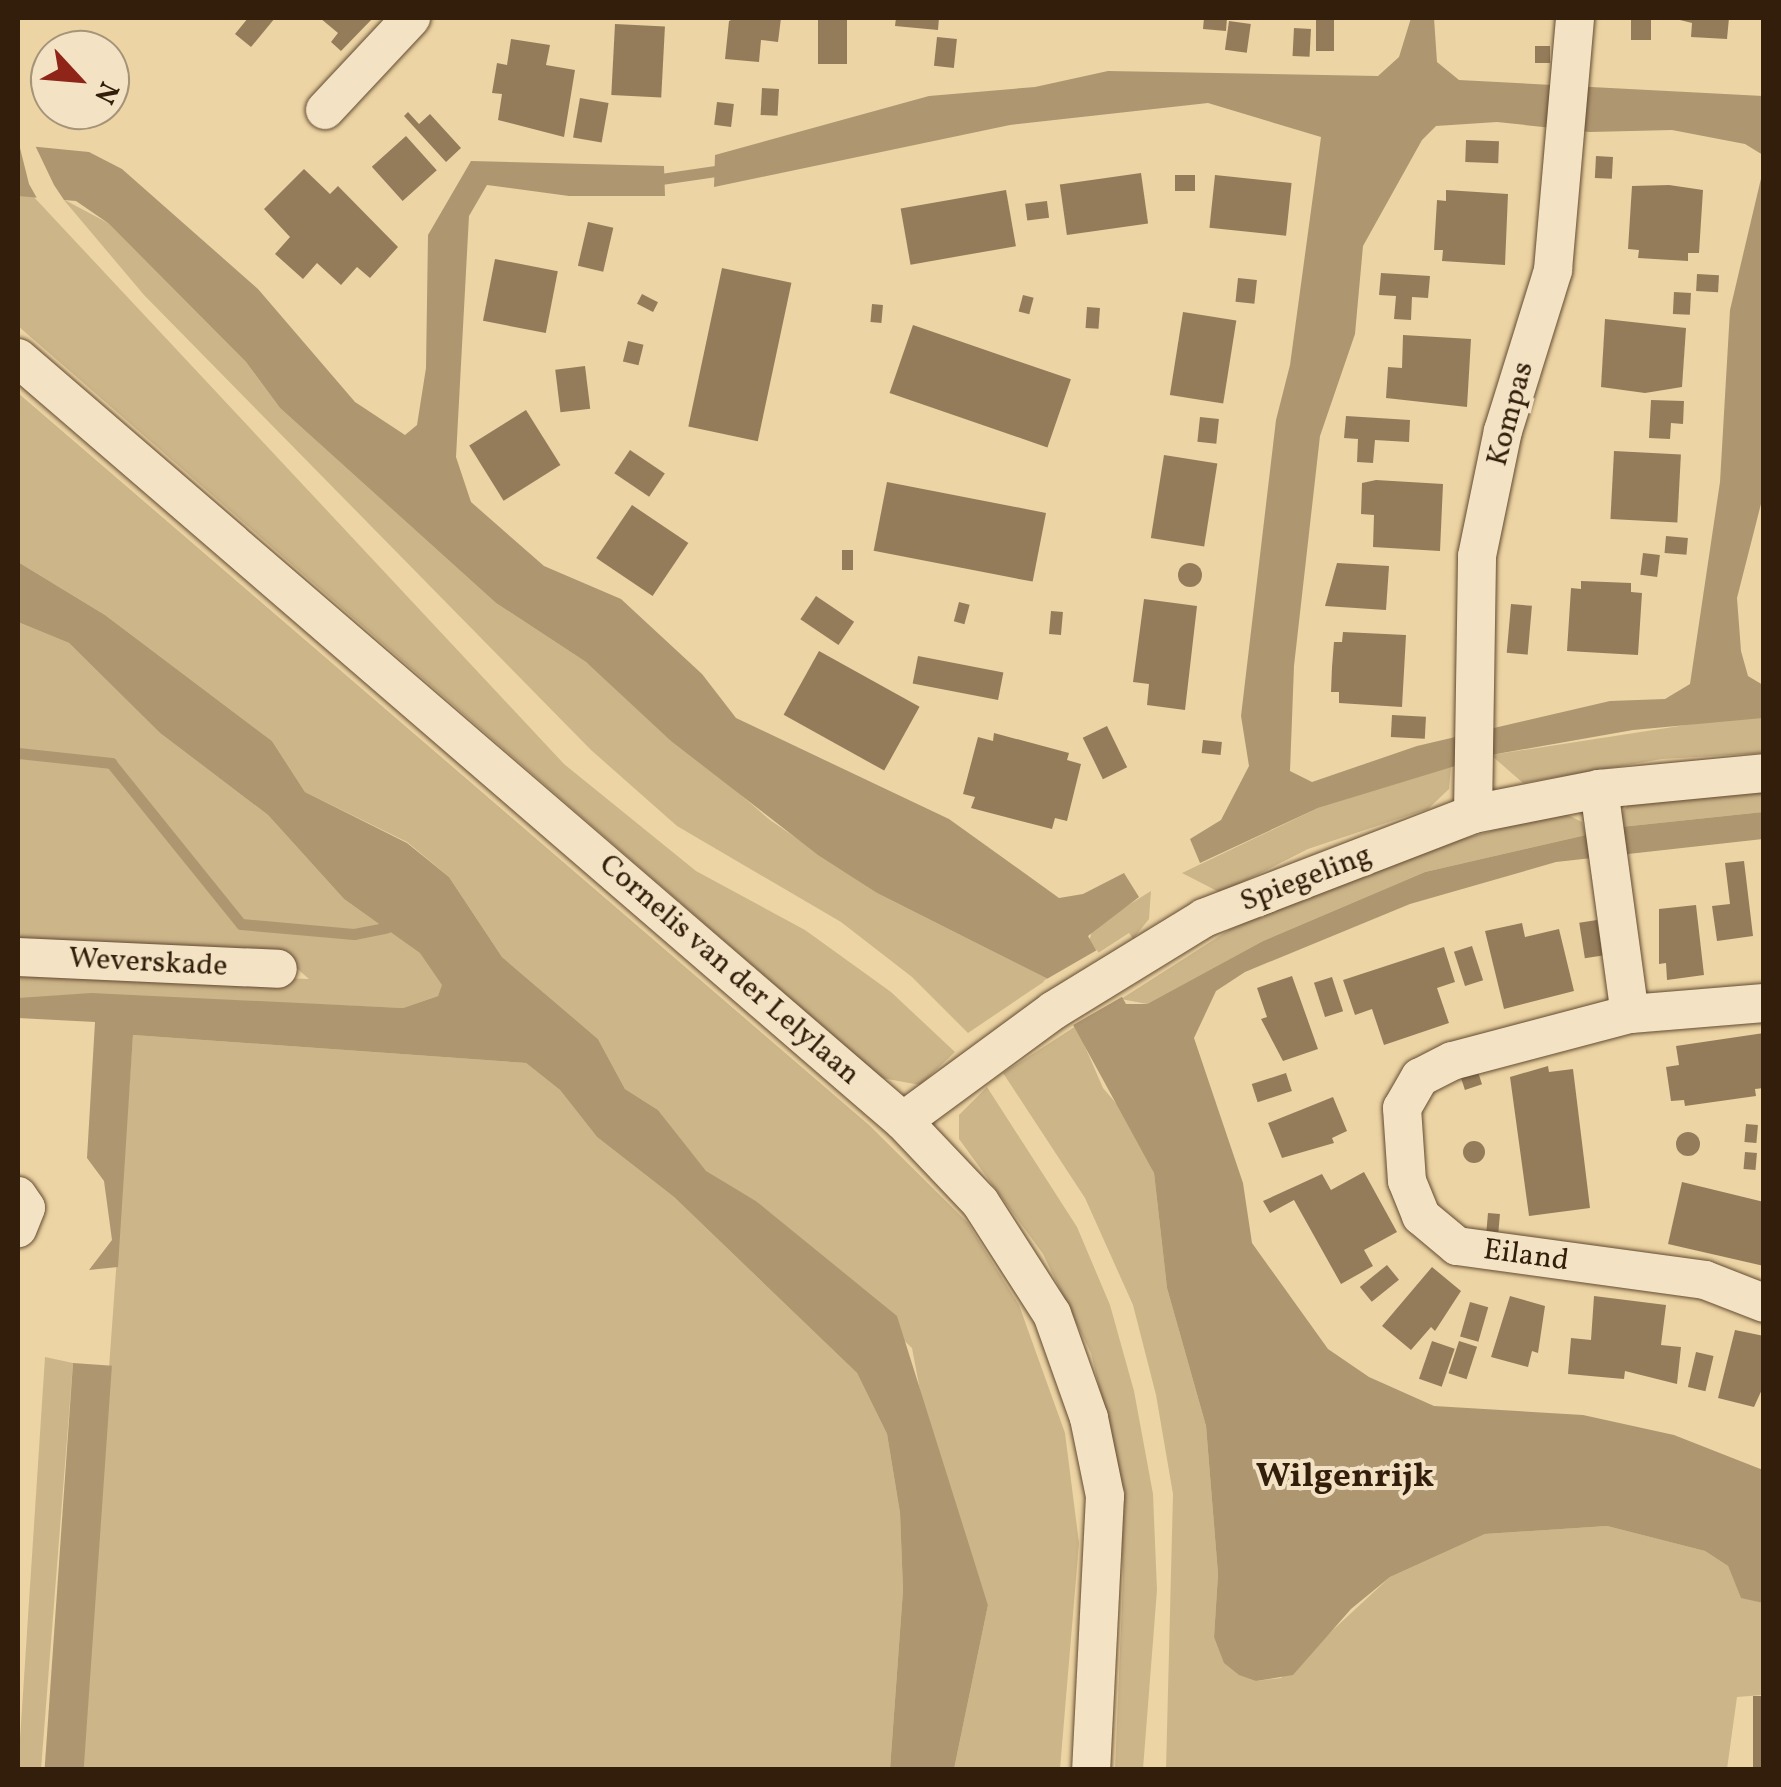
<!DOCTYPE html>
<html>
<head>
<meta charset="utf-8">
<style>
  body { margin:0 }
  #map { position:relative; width:1781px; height:1787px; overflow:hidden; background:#edd4a4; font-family:Vollkorn,serif }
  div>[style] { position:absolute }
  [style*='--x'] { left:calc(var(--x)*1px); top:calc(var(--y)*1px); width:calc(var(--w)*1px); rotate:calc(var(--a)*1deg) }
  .green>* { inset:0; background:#cdb58a }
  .water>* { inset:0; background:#ae9670; transform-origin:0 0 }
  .pier>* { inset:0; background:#edd4a4; transform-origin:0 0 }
  .stream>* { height:11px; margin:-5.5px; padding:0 5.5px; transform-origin:5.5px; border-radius:5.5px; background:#ae9670 }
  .building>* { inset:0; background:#947c5b; transform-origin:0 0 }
  .round { border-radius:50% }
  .roads { filter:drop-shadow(0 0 2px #624b31) drop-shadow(0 0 2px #624b31) }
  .minor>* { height:38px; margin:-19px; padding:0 19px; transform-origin:19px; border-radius:19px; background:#f3e3c4 }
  span { translate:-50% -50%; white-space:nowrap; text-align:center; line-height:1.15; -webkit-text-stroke:8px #f3e3c4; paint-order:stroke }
  .street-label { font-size:30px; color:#331d0b }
  .quarter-label { font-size:35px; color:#331d0b; font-weight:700 }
  .frame { position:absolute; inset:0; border:20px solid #331d0b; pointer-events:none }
  .north { position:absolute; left:30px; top:30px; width:100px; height:100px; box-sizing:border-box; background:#f3e3c4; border:2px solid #a6947a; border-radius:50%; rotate:116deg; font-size:28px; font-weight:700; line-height:40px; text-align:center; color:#331d0b }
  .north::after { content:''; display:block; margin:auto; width:35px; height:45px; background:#8f2418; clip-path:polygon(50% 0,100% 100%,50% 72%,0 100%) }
</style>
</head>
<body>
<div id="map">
  <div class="green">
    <div style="clip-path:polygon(32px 195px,564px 764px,696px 871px,805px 930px,891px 992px,955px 1052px,920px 1085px,882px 1078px,18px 326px,18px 196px)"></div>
    <div style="clip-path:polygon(63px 199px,108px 223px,246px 362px,280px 408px,496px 603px,586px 662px,770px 820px,877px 893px,1048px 979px,968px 1033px,912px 977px,841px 922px,677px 826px,591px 750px,144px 295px)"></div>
    <div style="clip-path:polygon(18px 393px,869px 1125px,967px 1222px,1019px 1305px,1065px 1433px,1079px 1543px,1060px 1769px,954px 1769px,988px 1605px,923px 1406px,912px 1348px,756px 1201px,706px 1172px,658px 1110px,625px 1089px,598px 1039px,502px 957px,449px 877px,407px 842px,305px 792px,272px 741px,105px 615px,18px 562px)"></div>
    <div style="clip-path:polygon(18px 622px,69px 643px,160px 733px,268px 815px,344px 899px,421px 953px,443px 985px,438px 996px,403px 1008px,83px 994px,18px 999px,18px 968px,309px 979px,285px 958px,18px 950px)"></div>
    <div style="clip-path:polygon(1738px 717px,1763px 718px,1763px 753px,1662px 759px,1523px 783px,1491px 755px)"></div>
    <div style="clip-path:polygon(1451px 766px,1449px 789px,1428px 809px,1308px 849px,1221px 893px,1182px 873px,1318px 808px)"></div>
    <div style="clip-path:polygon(1763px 788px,1763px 812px,1621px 827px,1618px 817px,1632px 800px)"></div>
    <div style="clip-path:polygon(1562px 812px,1582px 822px,1586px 835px,1425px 872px,1263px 941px,1147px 1004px,1121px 999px,1229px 930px,1323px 885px,1410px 853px)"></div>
    <div style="clip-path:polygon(1151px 891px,1149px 919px,1133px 939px,1129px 933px,1095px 955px,1088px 946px,1093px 927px)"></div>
    <div style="clip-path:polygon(1076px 1026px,1103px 1088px,1132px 1122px,1154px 1173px,1167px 1288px,1206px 1426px,1218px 1574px,1214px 1637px,1256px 1681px,1281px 1678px,1390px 1577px,1485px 1534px,1607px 1526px,1705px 1551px,1728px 1566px,1741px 1597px,1763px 1603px,1762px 1695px,1737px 1697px,1727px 1769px,1166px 1769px,1173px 1494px,1156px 1395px,1133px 1305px,1085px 1198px,1003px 1073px)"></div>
    <div style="clip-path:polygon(133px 1035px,526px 1063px,560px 1090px,597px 1137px,674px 1197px,857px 1373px,887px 1434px,900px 1513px,903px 1590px,890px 1769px,80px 1770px)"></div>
    <div style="clip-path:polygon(987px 1087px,1077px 1227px,1110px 1305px,1134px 1391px,1153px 1494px,1157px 1590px,1143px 1769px,1115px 1769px,1123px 1579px,1119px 1470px,1091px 1353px,1043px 1254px,959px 1139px,959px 1115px)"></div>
    <div style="clip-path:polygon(45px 1357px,73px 1363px,41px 1769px,18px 1770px)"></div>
  </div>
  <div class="water">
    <div style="clip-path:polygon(1411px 18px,1434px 18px,1437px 62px,1459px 80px,1763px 96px,1763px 155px,1745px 144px,1672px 130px,1590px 132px,1497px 122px,1436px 126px,1422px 140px,1363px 246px,1355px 334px,1320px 436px,1294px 666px,1290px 771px,1312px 782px,1417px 746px,1610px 701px,1665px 699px,1690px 684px,1720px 482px,1730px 310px,1763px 170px,1763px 496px,1737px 598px,1741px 651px,1748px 676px,1763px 685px,1763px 718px,1633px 730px,1491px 755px,1318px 808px,1200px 863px,1190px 839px,1221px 820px,1249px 766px,1241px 716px,1276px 420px,1290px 365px,1321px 137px,1208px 103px,1010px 125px,714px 187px,715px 155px,929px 96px,1035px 87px,1108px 71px,1378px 76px,1399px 57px)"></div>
    <div style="clip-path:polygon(18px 145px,89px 152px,122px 169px,258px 289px,355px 402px,405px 435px,417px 425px,426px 368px,428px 235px,471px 161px,664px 166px,665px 196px,569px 196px,487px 185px,469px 216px,456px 457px,471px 502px,544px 566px,621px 599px,702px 674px,736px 718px,949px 819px,1059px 898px,1083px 894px,1124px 873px,1139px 897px,1088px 936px,1126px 1004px,1147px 1004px,1263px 941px,1425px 872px,1621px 827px,1763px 812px,1763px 839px,1556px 862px,1410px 904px,1245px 972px,1216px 991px,1194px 1038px,1243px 1183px,1252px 1243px,1328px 1349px,1369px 1377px,1434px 1406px,1583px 1415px,1674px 1435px,1763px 1470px,1763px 1603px,1741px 1598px,1728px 1566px,1705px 1551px,1607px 1526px,1485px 1534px,1390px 1577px,1351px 1609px,1293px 1675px,1256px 1681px,1239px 1675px,1224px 1663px,1214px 1637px,1218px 1574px,1206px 1426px,1167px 1288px,1154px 1173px,1048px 979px,877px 893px,818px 855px,671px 741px,586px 662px,496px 603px,280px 408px,246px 362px,108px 223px,76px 201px,18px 196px)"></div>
    <div style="clip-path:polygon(18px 562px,105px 615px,272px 741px,305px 792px,407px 843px,449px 877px,502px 957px,598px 1039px,625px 1089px,658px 1110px,706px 1171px,756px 1201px,897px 1316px,988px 1605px,954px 1769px,890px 1769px,903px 1590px,900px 1513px,887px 1434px,857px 1373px,674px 1197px,597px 1137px,560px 1090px,526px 1063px,133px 1035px,118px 1267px,89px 1270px,112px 1240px,104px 1181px,87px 1158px,95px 1022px,18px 1018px,18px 998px,91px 993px,403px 1008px,438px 996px,442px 985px,420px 953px,344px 899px,268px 815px,160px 733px,69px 643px,18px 622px)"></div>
    <div style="left:73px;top:1363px;width:39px;height:407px;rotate:4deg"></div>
  </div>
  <div class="pier">
    <div style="clip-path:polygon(32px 139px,54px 185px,66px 203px,38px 200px,29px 184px,18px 140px)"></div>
    <div style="left:1097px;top:950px;width:53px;height:62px;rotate:60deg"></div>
  </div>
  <div class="stream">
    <div style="--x:654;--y:180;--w:76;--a:-8.3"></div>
    <div style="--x:18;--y:753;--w:94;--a:6.1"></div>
    <div style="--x:111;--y:763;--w:207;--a:51.1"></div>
    <div style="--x:241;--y:924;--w:113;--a:5.1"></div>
    <div style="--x:354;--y:934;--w:33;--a:-11"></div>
  </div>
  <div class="building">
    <div style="clip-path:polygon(248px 18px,275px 18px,251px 47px,235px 34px)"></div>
    <div style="clip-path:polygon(320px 18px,373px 18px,341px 51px,331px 42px,338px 33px)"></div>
    <div style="clip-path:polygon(735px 18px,781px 18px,778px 42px,761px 40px,759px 62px,725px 59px,729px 21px)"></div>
    <div style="left:818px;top:18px;width:29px;height:46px"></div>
    <div style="clip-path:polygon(896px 18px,939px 18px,938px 30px,895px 26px)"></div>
    <div style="clip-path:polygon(1204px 18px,1227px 18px,1226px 31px,1203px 29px)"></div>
    <div style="left:1316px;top:18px;width:18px;height:33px"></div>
    <div style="left:1631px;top:18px;width:20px;height:22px"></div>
    <div style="clip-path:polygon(1672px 18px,1729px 18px,1727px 39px,1691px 37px,1692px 23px)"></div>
    <div style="left:1229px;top:21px;width:22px;height:29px;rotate:8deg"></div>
    <div style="left:615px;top:24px;width:50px;height:71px;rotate:3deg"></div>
    <div style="left:1294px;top:28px;width:17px;height:28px;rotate:3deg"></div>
    <div style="left:937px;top:37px;width:20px;height:29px;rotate:6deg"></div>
    <div style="clip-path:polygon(511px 39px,550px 45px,546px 65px,575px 70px,564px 137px,498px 120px,502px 94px,492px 93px,497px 63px,507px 65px)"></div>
    <div style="left:1535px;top:46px;width:15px;height:17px"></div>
    <div style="left:762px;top:88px;width:17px;height:27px;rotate:3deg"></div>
    <div style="left:580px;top:98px;width:29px;height:40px;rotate:10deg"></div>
    <div style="left:717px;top:102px;width:17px;height:23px;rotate:7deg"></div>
    <div style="clip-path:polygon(408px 112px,419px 124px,430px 114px,461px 148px,446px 162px,404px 116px)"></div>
    <div style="left:406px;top:136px;width:46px;height:46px;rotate:48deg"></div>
    <div style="left:1466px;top:140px;width:33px;height:22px;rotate:2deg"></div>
    <div style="left:1596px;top:156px;width:17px;height:22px;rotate:3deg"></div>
    <div style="clip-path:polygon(304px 169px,330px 194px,338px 186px,398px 247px,370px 278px,357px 267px,341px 285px,317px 263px,303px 279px,275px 254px,290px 237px,264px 209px)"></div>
    <div style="left:1141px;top:173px;width:51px;height:82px;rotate:82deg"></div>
    <div style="left:1175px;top:175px;width:20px;height:16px"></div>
    <div style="left:1215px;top:175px;width:77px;height:53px;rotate:6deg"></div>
    <div style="clip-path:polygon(1669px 185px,1703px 190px,1699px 253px,1688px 253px,1688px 261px,1638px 258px,1639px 250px,1628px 249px,1632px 186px)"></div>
    <div style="left:1006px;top:190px;width:57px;height:107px;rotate:80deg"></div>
    <div style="clip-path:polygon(1446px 190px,1508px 194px,1505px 265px,1442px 261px,1443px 250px,1434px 250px,1437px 200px,1446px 201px)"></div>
    <div style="left:1047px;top:201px;width:17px;height:22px;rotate:83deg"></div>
    <div style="left:588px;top:222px;width:26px;height:45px;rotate:13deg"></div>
    <div style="left:495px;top:259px;width:64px;height:63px;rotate:11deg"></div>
    <div style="left:722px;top:268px;width:71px;height:162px;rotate:12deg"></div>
    <div style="clip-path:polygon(1381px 273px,1430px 276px,1428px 298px,1412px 297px,1411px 320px,1394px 319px,1396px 296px,1379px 295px)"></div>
    <div style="left:1697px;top:274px;width:22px;height:17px;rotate:3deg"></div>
    <div style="left:1238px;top:278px;width:19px;height:24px;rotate:6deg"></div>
    <div style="left:1674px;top:292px;width:17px;height:22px;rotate:3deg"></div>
    <div style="left:642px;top:294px;width:18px;height:11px;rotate:27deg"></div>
    <div style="left:1023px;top:295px;width:11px;height:17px;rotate:15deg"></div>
    <div style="left:872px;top:304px;width:11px;height:18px;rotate:5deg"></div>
    <div style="left:1087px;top:307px;width:13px;height:21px;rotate:4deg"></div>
    <div style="left:1183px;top:312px;width:54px;height:84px;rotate:9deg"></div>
    <div style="clip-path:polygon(1605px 319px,1686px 328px,1682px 387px,1645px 393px,1601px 387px)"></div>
    <div style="left:913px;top:325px;width:167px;height:72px;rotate:19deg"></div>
    <div style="clip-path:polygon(1403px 335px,1471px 339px,1467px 407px,1386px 398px,1388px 367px,1402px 368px)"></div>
    <div style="left:628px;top:341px;width:16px;height:21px;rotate:14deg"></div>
    <div style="left:585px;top:366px;width:43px;height:30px;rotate:83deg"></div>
    <div style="clip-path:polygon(1651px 400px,1684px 401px,1683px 424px,1671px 423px,1670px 439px,1649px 438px)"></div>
    <div style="left:526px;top:410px;width:65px;height:67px;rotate:58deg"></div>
    <div style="clip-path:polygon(1346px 416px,1410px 420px,1409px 442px,1375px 440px,1373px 463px,1357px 462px,1358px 439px,1344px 438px)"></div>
    <div style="left:1200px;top:417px;width:19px;height:25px;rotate:6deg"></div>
    <div style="left:630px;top:450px;width:42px;height:28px;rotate:34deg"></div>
    <div style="left:1614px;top:451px;width:67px;height:68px;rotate:3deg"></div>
    <div style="left:1164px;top:455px;width:54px;height:84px;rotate:9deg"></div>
    <div style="clip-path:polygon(1376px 480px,1443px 484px,1440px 551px,1373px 547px,1374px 515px,1361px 514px,1362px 483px)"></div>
    <div style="left:887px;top:482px;width:162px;height:70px;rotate:11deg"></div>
    <div style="left:632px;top:505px;width:68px;height:64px;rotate:34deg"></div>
    <div style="left:1666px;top:536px;width:22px;height:17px;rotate:5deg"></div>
    <div style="left:842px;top:550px;width:11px;height:20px"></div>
    <div style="left:1643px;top:553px;width:17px;height:22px;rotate:7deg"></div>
    <div class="round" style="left:1178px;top:563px;width:24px;height:24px"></div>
    <div style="clip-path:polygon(1337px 563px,1389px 566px,1386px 610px,1325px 606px)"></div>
    <div style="clip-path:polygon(1581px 581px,1631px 583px,1631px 592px,1642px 593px,1638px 655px,1567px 651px,1571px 588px,1581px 589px)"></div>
    <div style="left:816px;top:596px;width:46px;height:28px;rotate:34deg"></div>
    <div style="clip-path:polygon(1144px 599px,1197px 606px,1185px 710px,1147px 705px,1149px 684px,1133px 682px)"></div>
    <div style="left:959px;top:602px;width:11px;height:20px;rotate:15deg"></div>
    <div style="left:1511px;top:604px;width:21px;height:49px;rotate:5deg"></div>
    <div style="left:1051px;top:611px;width:12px;height:23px;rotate:5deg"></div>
    <div style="clip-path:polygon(1343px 632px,1406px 635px,1402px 707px,1339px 703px,1339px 692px,1331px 692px,1332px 667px,1334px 642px,1342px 642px)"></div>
    <div style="left:819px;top:651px;width:115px;height:73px;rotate:29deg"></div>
    <div style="left:918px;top:656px;width:87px;height:28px;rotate:11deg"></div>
    <div style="left:1392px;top:715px;width:34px;height:22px;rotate:3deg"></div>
    <div style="left:1107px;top:726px;width:46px;height:27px;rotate:64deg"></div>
    <div style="clip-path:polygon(994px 733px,1069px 753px,1067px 760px,1081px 764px,1067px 821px,1055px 818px,1052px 829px,971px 808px,975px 797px,963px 794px,978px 737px,993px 741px)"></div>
    <div style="left:1203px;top:740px;width:19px;height:13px;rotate:6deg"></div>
    <div style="clip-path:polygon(1744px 861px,1753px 936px,1717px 941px,1712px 906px,1730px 904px,1725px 863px)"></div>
    <div style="clip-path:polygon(1696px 905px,1704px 975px,1667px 980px,1666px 963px,1659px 964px,1659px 909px)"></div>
    <div style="left:1597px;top:920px;width:36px;height:18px;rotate:81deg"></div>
    <div style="clip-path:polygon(1522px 923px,1525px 937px,1559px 929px,1574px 991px,1504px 1009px,1485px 931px)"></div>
    <div style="left:1472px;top:946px;width:36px;height:19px;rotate:72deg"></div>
    <div style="clip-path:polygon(1444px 947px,1455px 982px,1437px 988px,1449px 1023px,1384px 1045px,1372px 1009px,1355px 1015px,1343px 980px)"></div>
    <div style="clip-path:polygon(1292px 976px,1318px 1049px,1283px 1061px,1261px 1019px,1267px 1017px,1257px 988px)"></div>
    <div style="left:1332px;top:977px;width:36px;height:19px;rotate:72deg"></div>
    <div style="clip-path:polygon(1764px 1033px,1764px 1088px,1755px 1089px,1756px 1096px,1685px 1106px,1684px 1100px,1671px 1101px,1666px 1067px,1679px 1065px,1676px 1046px)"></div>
    <div style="clip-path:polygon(1548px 1066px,1549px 1072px,1573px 1069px,1590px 1208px,1529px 1216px,1510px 1077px)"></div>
    <div style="left:1478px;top:1072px;width:13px;height:18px;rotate:72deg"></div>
    <div style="left:1286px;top:1073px;width:19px;height:36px;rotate:72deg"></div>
    <div style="clip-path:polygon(1333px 1097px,1347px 1131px,1332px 1138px,1334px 1143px,1282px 1158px,1268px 1123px)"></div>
    <div style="left:1746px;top:1124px;width:12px;height:18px;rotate:5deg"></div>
    <div class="round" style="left:1676px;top:1132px;width:24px;height:24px"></div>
    <div class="round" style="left:1463px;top:1141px;width:22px;height:22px"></div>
    <div style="left:1745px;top:1152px;width:12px;height:17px;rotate:5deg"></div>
    <div style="clip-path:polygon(1364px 1172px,1397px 1232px,1364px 1250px,1373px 1266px,1341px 1284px,1294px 1200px,1270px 1213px,1263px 1201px,1322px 1174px,1331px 1190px)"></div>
    <div style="clip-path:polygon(1682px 1182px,1764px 1202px,1764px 1266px,1668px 1244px)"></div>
    <div style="left:1488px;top:1213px;width:12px;height:18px;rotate:5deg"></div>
    <div style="left:1387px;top:1265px;width:19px;height:35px;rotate:51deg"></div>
    <div style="clip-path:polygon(1432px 1267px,1461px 1291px,1435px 1331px,1431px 1327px,1411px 1350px,1382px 1326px)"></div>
    <div style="clip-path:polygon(1510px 1296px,1545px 1306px,1538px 1353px,1532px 1351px,1528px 1367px,1491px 1357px)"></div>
    <div style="clip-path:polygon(1594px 1296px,1666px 1305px,1661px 1345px,1681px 1347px,1677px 1384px,1625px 1371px,1624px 1379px,1568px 1374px,1571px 1338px,1591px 1340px)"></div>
    <div style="left:1470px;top:1302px;width:19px;height:36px;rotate:16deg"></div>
    <div style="clip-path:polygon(1735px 1330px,1764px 1336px,1764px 1385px,1754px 1407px,1718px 1398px)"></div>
    <div style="left:1432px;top:1341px;width:24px;height:40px;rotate:19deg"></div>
    <div style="left:1459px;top:1341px;width:19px;height:34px;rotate:18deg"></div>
    <div style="left:1696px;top:1352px;width:18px;height:36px;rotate:13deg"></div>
    <div style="left:1753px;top:1696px;width:11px;height:74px"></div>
  </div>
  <div class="roads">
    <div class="minor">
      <div style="--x:325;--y:110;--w:126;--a:-46.9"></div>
      <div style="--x:18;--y:358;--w:1169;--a:40.77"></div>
      <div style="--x:903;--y:1121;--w:112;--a:46.5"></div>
      <div style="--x:980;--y:1202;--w:133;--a:57.3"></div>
      <div style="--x:1052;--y:1314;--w:110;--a:70.4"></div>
      <div style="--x:1089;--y:1418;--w:80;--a:78.4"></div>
      <div style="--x:1105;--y:1496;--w:274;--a:92.9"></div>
      <div style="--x:1599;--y:789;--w:227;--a:82.2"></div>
      <div style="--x:1473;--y:814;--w:258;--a:-89.1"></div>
      <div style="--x:1477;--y:556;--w:128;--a:-78.3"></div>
      <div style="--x:1503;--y:431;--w:169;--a:-72.7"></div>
      <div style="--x:1553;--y:270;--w:253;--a:-85"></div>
      <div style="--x:18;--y:957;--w:260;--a:2.6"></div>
      <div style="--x:1764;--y:1003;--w:134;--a:175.3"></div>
      <div style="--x:1630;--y:1014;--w:184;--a:165.2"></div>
      <div style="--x:1452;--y:1061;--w:36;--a:153"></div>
      <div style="--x:1420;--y:1077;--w:36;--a:120"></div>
      <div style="--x:1402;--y:1108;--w:73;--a:86.1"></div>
      <div style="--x:1407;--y:1181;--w:38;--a:68"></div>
      <div style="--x:1421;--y:1216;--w:47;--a:39.8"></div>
      <div style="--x:1457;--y:1246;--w:250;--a:7.8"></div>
      <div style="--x:1705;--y:1280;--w:63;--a:21.3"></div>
      <div style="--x:903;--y:1121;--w:187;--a:-36.3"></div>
      <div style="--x:1054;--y:1010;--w:176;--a:-31.5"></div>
      <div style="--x:1204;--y:918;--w:288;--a:-21.1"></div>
      <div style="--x:1473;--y:814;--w:128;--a:-11.2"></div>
      <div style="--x:1599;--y:789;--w:166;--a:-5.5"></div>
      <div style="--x:18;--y:1196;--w:14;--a:56"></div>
      <div style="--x:26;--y:1208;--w:22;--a:112"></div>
    </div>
  </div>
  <div class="street-label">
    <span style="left:1511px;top:414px;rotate:-75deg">Kompas</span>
    <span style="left:1306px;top:879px;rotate:-21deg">Spiegeling</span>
    <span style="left:148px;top:963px;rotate:3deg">Weverskade</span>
    <span style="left:729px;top:970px;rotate:41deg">Cornelis van der Lelylaan</span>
    <span style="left:1526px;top:1256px;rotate:8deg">Eiland</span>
  </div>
  <div class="quarter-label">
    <span style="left:1345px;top:1477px">Wilgenrijk</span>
  </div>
  <div class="frame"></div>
  <div class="north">N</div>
</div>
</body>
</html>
